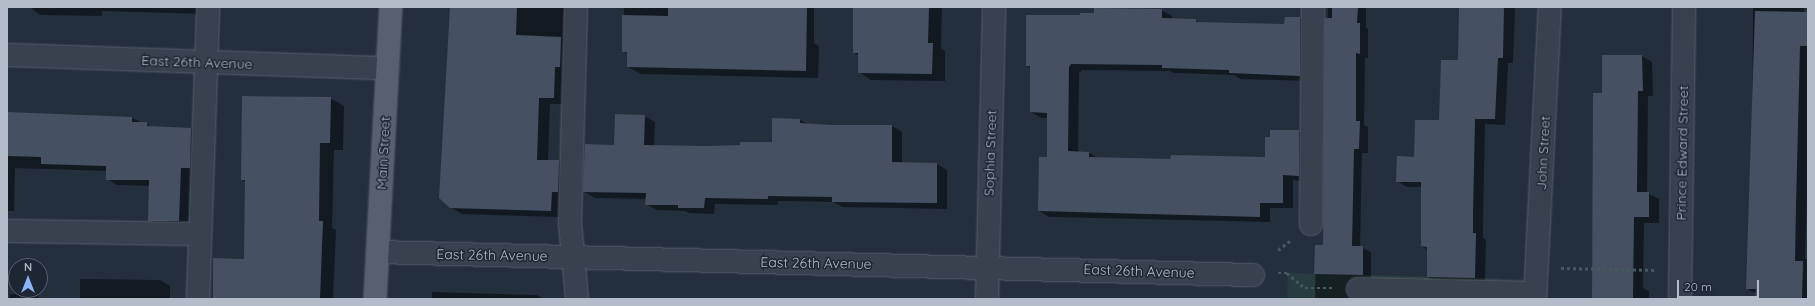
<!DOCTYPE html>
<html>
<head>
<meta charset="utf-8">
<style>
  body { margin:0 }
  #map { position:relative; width:1815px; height:306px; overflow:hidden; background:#242f3e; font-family:Quicksand,sans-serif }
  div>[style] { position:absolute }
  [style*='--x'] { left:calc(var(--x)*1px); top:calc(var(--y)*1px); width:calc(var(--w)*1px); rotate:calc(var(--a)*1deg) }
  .green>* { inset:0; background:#263c3f }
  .shadow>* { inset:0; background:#0007 }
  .building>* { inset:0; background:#455162 }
  .path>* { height:2.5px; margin-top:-1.25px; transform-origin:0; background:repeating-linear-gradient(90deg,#44595c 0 3px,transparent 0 6px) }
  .roads { filter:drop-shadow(0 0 1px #565f6c) drop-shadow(0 0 1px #565f6c) }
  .minor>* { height:22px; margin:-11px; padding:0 11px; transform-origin:11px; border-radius:11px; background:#38414e }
  .major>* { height:22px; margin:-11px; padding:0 11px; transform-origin:11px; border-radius:11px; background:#56606e }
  span { translate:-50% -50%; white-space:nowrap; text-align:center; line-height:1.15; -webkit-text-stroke:3px #1d2633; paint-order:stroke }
  .street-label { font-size:14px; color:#b4bcc9 }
  .frame { position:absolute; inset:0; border:8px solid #b4bcc9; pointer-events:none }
  .north { position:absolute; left:8px; top:258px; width:40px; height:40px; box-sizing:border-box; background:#1d2633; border:1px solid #59626f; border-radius:50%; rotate:0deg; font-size:11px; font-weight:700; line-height:16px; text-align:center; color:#b4bcc9 }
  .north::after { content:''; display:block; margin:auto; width:14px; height:18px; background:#8ab4f8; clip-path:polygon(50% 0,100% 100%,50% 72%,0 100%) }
  .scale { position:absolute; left:1677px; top:280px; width:82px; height:18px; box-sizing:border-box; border:2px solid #b4bcc9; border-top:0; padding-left:5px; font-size:12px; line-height:14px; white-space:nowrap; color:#b4bcc9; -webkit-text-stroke:3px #1d2633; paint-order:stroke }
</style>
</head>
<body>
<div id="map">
  <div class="green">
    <div style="clip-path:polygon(1288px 273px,1497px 278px,1497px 299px,1287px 299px)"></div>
  </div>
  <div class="shadow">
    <div style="clip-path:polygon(30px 7px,209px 7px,206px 14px,102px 11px,102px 16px,40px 15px)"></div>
    <div style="clip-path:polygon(451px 7px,577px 7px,565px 104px,550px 104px,548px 161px,559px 161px,570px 168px,562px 217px,462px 214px,450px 207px)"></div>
    <div style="clip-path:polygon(624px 7px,814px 7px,814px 43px,819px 46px,818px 78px,641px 74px,628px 67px,628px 54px,623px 51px)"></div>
    <div style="clip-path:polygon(855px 7px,942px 7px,941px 48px,945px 51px,945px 81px,871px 80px,859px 72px,859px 56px,854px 53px)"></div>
    <div style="clip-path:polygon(1328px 7px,1366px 7px,1366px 28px,1368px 29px,1368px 58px,1365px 58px,1364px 125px,1368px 127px,1368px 153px,1362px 153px,1360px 247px,1371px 252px,1371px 281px,1356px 299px,1315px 299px,1316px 246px,1324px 246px)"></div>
    <div style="clip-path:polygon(1460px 7px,1515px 7px,1513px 63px,1508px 63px,1505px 125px,1485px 124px,1483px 222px,1483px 238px,1486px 240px,1485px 284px,1438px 283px,1428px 277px,1428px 250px,1422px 246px,1422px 187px,1407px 187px,1397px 181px,1440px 121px,1459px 61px)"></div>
    <div style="clip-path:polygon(1753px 7px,1804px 7px,1804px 13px,1808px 13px,1808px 167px,1805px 259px,1808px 259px,1808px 299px,1756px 299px,1757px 294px,1747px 289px,1752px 194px)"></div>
    <div style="clip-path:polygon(1161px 10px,1172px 16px,1172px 19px,1195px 20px,1202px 24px,1285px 25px,1285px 18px,1300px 18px,1310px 24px,1310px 81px,1240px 79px,1234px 75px,1174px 73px,1170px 71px,1082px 70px,1079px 73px,1078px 152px,1089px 153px,1098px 158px,1171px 160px,1266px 158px,1271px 131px,1299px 131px,1309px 137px,1309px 182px,1293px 180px,1293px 208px,1270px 208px,1270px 222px,1049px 217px,1039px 211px,1048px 158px,1048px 118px,1041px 118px,1031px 112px,1031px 68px,1027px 66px,1081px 16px)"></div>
    <div style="clip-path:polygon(1603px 56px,1642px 56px,1652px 62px,1653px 96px,1648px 96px,1647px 193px,1659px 199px,1659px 223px,1644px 223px,1643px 288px,1649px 291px,1649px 299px,1593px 299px,1594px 94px,1603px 94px)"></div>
    <div style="clip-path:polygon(330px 98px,344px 106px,343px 150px,334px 150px,332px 228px,336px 230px,333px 299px,235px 299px,245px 260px,246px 182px,242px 180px)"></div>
    <div style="clip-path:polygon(644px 116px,655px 122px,654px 147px,709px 147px,773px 143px,773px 119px,800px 120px,808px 124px,831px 126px,892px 126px,902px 132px,902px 163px,937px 164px,947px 170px,947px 209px,843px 207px,833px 202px,778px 201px,778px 205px,715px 204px,714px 214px,689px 213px,685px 211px,657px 210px,646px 204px,647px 199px,595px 198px,584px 192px,615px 146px)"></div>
    <div style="clip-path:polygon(132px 118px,155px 128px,191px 129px,201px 134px,200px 173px,191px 173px,189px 226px,159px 226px,149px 220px,150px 186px,117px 185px,107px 179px,107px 171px,15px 168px,14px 211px,7px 211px,7px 120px)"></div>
    <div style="clip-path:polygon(80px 279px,160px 280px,170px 286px,170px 299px,80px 299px)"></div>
    <div style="clip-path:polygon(432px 292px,537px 295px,544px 299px,432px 299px)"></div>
    <div style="clip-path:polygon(10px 294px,33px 294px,41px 299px,10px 299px)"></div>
  </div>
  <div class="building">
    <div style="clip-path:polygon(450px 7px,517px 7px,516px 35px,561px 37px,560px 67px,555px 67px,554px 98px,539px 98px,537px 160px,559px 160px,558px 192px,552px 192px,551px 211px,450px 208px,439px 198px)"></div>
    <div style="clip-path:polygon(668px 7px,807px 7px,806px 71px,627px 67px,627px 52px,622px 52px,622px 15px,668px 16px)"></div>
    <div style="clip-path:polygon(853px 7px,929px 7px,928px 43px,933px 43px,932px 74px,858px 73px,858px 53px,853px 53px)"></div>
    <div style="clip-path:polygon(1332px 7px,1358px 7px,1357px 23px,1360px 23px,1360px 54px,1356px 53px,1356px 121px,1360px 121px,1359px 149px,1354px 149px,1352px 246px,1363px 246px,1363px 275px,1314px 274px,1315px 245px,1323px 245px,1325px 18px,1332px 18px)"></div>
    <div style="clip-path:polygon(1459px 7px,1504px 7px,1503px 58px,1498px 58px,1495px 119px,1475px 119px,1473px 215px,1473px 233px,1476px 233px,1475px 278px,1427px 277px,1427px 247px,1421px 246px,1421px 182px,1396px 182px,1397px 156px,1414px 157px,1415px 120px,1439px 120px,1441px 60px,1458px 60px)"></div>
    <div style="clip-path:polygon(1094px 8px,1162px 9px,1162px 18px,1196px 19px,1196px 22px,1284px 24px,1285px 17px,1300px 17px,1300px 76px,1229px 73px,1229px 70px,1162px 68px,1162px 65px,1071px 64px,1069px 67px,1068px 151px,1089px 152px,1089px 157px,1170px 159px,1171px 155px,1265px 157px,1265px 137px,1270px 137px,1270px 130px,1299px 130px,1299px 176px,1283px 175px,1283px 203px,1260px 203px,1260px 217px,1038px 211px,1039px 157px,1047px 157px,1047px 113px,1030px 112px,1030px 66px,1026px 66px,1026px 15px,1080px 15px,1080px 13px,1094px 13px)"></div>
    <div style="clip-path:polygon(1755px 11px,1808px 12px,1808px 46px,1800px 46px,1796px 206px,1795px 261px,1803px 261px,1802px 299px,1755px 299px,1756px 289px,1746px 289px)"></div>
    <div style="clip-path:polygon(1602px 55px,1642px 55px,1643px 91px,1638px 91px,1637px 192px,1649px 192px,1649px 217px,1634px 217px,1633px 299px,1592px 299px,1593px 93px,1602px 93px)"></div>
    <div style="clip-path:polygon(242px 96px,331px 97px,330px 143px,320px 143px,319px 221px,323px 221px,320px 299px,213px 299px,213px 258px,244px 259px,245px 180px,241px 180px)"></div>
    <div style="clip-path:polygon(8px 112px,132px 117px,132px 122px,147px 122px,147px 126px,191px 128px,190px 168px,181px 168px,179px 221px,148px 221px,149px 180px,106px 180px,106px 166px,41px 164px,41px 157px,7px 156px)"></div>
    <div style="clip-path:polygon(615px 114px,645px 115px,644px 145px,709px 146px,740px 145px,740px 142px,772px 142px,772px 118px,800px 119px,800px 123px,831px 125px,892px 125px,892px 162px,937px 163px,937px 203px,832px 202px,832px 197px,768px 196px,768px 199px,705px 198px,704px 208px,678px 208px,678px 205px,645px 205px,646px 193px,583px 192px,585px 144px,614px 145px)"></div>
  </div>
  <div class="path">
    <div style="--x:1278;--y:250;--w:18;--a:-38"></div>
    <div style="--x:1561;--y:268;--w:95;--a:1.2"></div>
    <div style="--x:1278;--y:273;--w:9;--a:0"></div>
    <div style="--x:1287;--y:273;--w:23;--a:40"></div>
    <div style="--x:1305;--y:288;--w:28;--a:0"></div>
  </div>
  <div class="roads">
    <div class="minor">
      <div style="--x:576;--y:7;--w:216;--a:91.6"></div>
      <div style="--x:570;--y:223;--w:76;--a:84.7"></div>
      <div style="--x:7;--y:55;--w:381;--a:2"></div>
      <div style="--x:1311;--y:224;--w:217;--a:-89.5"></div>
      <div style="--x:7;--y:231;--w:193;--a:0.9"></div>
      <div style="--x:378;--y:252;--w:875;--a:1.51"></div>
      <div style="--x:1358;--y:289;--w:177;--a:1.3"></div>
      <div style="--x:198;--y:299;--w:292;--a:-88"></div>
      <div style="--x:987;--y:299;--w:292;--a:-88.6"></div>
      <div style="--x:1535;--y:299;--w:292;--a:-87.1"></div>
      <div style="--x:1680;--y:299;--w:292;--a:-89.2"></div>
    </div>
    <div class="major">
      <div style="--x:375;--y:299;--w:292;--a:-86.9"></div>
    </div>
  </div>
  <div class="street-label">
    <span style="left:197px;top:62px;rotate:2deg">East 26th Avenue</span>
    <span style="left:383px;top:153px;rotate:-87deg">Main Street</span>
    <span style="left:990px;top:153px;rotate:-88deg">Sophia Street</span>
    <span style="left:1543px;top:153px;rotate:-87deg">John Street</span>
    <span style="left:1682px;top:153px;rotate:-89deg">Prince Edward Street</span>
    <span style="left:492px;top:255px;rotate:1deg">East 26th Avenue</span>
    <span style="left:816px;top:263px;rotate:1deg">East 26th Avenue</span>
    <span style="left:1139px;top:271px;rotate:2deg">East 26th Avenue</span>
  </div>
  <div class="frame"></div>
  <div class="north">N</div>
  <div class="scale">20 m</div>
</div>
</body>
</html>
